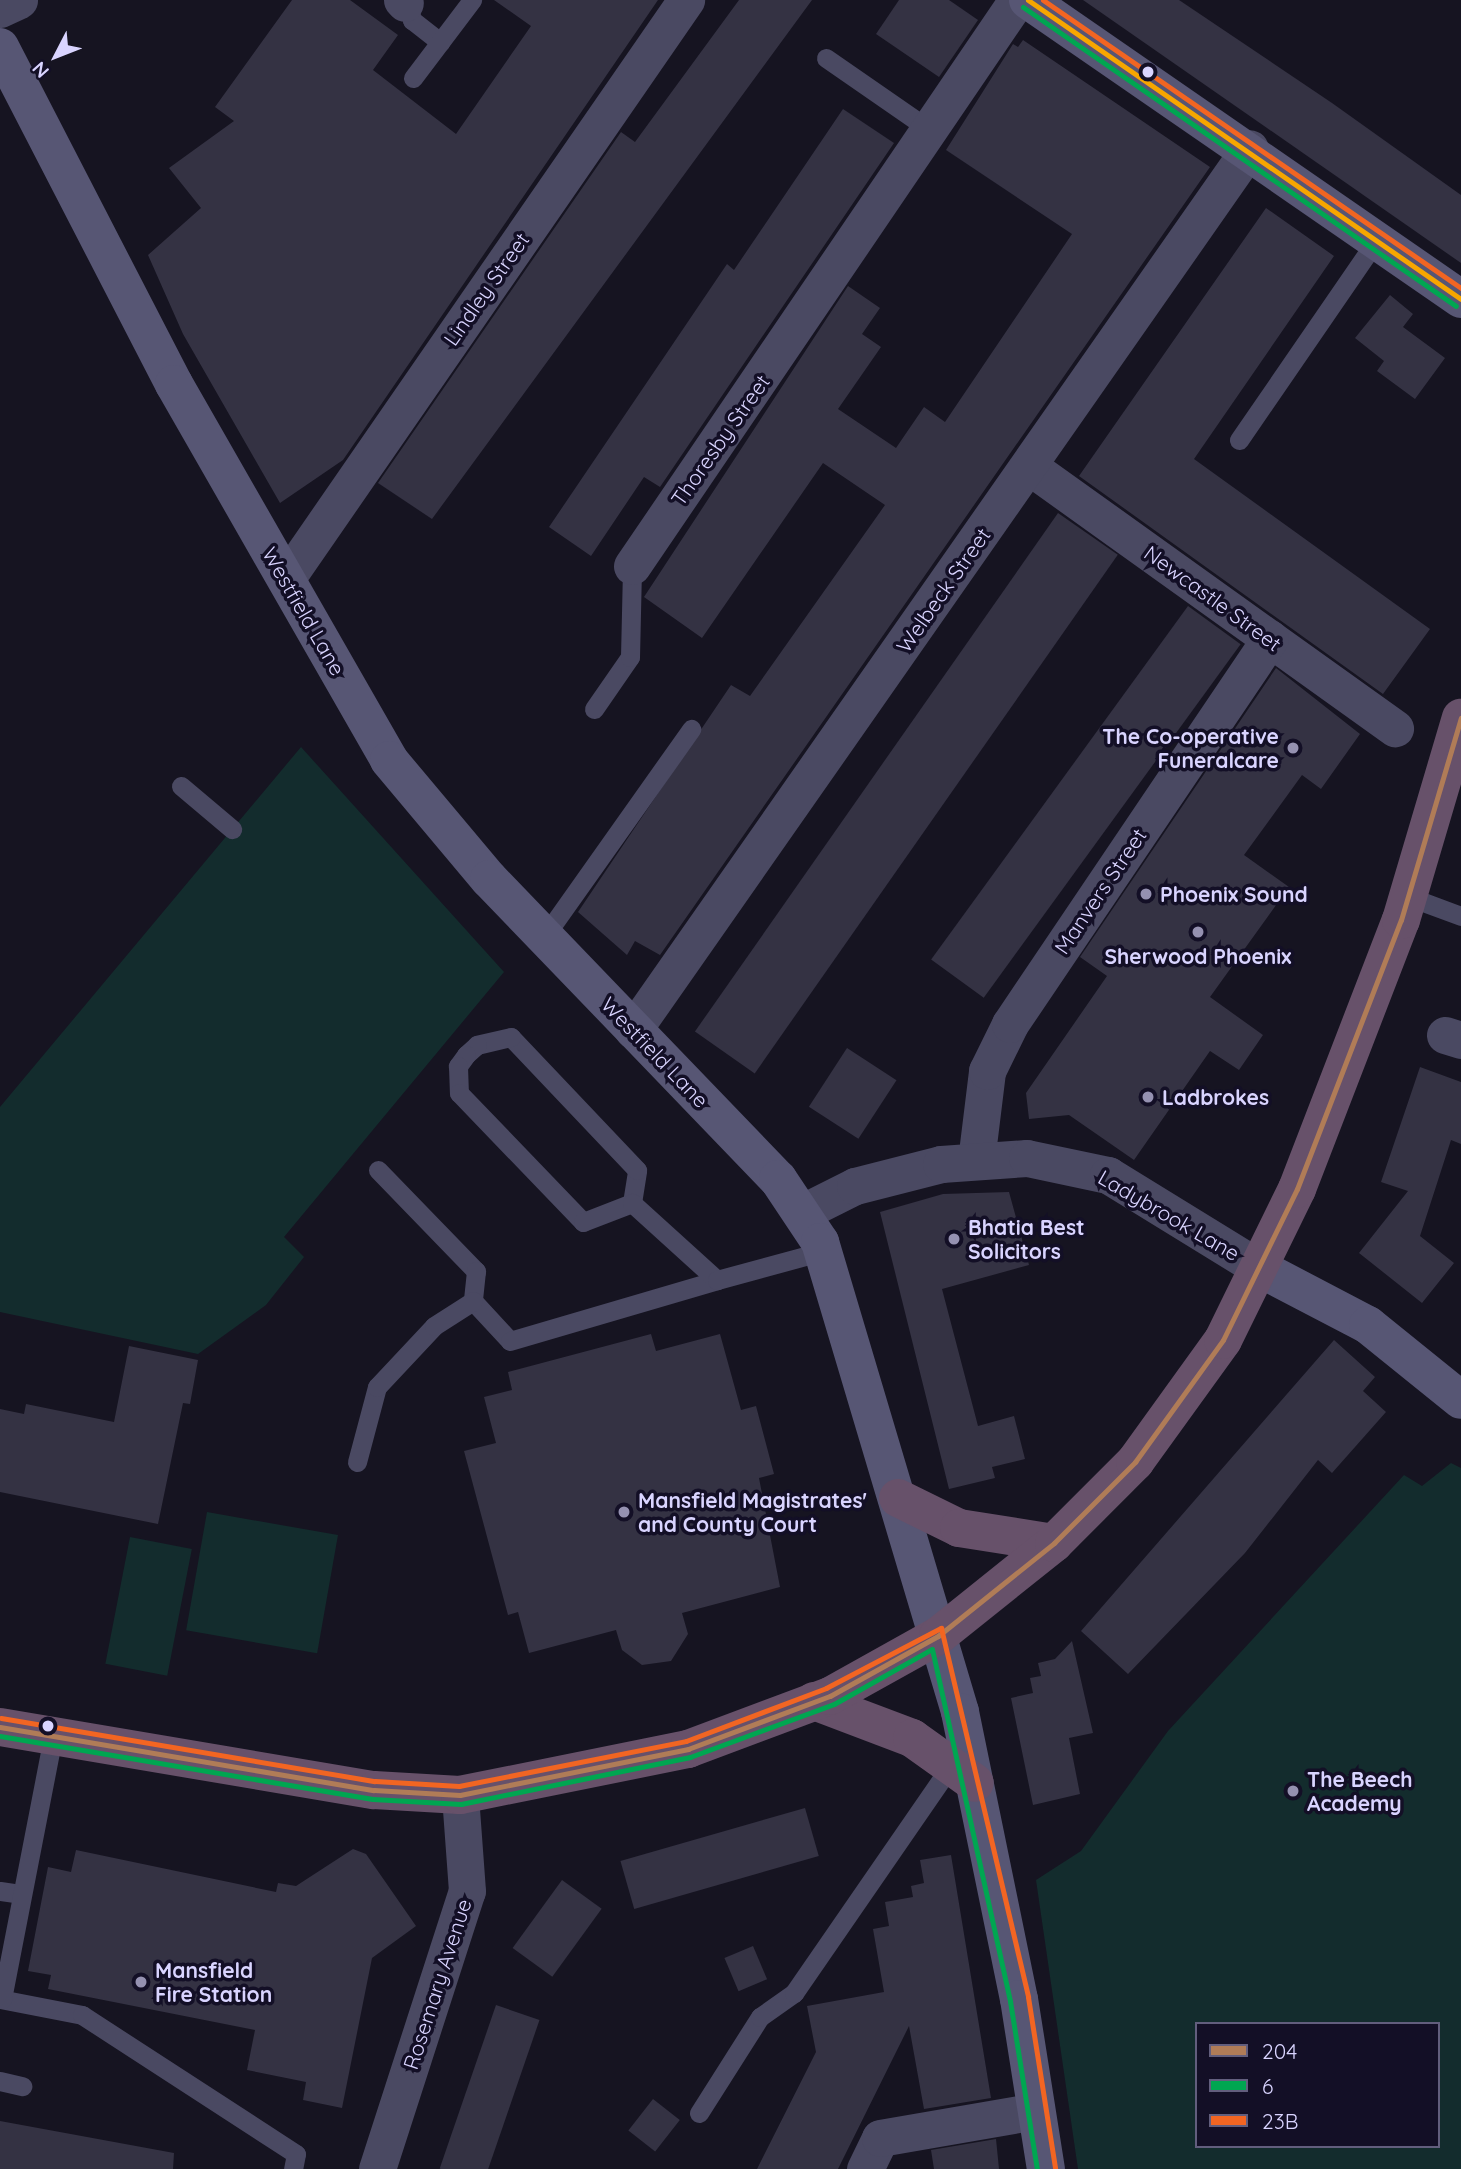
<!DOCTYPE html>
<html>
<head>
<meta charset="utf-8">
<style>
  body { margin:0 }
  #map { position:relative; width:1461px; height:2169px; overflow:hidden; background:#161421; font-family:Quicksand,sans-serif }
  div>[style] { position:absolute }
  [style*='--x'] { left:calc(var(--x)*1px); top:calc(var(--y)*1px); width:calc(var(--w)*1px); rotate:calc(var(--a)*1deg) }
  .green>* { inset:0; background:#132c2d; transform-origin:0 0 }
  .building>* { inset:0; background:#343243; transform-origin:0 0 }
  .lane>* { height:19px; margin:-9.5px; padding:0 9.5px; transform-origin:9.5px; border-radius:9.5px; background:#4a4962 }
  .street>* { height:37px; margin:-18.5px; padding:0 18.5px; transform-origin:18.5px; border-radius:18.5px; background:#4a4962 }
  .secondary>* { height:38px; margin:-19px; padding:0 19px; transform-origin:19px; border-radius:19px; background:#575674 }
  .highway>* { height:38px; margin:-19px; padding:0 19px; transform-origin:19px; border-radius:19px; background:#67516a }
  .bus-1>* { height:5px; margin:-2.5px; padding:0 2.5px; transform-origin:2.5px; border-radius:2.5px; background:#b07c57 }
  .bus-2>* { height:5px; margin:-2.5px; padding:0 2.5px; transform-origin:2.5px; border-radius:2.5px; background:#00a651 }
  .bus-3>* { height:5px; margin:-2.5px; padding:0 2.5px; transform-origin:2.5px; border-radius:2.5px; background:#f26522 }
  .bus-4>* { height:5px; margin:-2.5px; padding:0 2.5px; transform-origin:2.5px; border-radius:2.5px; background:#f7a600 }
  .dots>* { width:19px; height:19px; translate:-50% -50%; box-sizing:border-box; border:4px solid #130f26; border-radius:50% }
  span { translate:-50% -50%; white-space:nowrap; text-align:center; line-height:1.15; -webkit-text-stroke:7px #130f26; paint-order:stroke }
  .street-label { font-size:21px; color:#d9d4ff }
  .poi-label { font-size:21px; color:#d9d4ff; font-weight:700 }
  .right { translate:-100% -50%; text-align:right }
  .left { translate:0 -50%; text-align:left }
  .legend { position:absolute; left:1195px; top:2022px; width:245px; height:126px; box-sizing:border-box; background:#130f26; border:2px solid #625e7d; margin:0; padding:9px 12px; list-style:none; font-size:21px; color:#d9d4ff }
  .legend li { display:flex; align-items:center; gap:14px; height:35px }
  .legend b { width:35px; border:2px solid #625e7d }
  .north { position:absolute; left:21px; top:21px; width:70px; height:70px; -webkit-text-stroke:5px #130f26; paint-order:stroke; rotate:228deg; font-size:19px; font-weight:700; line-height:28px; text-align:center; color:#d9d4ff }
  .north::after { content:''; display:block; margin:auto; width:24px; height:32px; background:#d9d4ff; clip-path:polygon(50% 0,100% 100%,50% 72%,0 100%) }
</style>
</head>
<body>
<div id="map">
  <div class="green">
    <div style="clip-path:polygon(301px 747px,504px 972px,284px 1237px,304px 1257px,266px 1305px,198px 1354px,0 1312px,0 1107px)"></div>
    <div style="clip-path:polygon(evenodd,1451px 1463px,1461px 1468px,1461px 2169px,1078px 2169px,1036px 1880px,1081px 1851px,1168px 1731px,1404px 1475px,1422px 1486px,1451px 1463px,1197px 2024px,1438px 2024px,1438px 2146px,1197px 2146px,1197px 2024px)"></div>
    <div style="left:207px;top:1512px;width:133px;height:120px;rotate:10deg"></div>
    <div style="left:130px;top:1537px;width:63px;height:129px;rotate:11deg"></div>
  </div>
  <div class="building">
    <div style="clip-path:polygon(292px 0,350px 0,398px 35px,373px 70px,456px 134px,531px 26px,494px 0,658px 0,343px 460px,280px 503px,183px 334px,148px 255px,201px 208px,169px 168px,234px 121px,215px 107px)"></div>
    <div style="clip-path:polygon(739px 0,812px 0,432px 519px,378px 483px,621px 132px,635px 142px)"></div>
    <div style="clip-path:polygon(899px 0,949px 0,978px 20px,939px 77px,876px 34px)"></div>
    <div style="clip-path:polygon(1083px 0,1179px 0,1332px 103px,1461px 195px,1461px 263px)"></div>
    <div style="clip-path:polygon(1023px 40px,1210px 167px,660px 955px,635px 941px,627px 955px,578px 912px,731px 685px,750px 696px,885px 505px,823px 463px,702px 638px,644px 597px,848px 286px,880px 308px,862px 334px,881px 347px,838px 409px,896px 448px,924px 407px,945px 422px,1072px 234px,946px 150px,1013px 44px,1018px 47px)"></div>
    <div style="clip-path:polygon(843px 109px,894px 143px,660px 487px,644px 477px,591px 556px,549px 527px,727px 264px,734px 270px)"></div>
    <div style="clip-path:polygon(1266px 208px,1334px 256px,1194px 459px,1430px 629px,1383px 694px,1079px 476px)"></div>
    <div style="clip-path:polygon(1390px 295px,1413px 314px,1403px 327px,1445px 358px,1415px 399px,1377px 371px,1384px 361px,1355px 338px)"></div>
    <div style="left:1058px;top:513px;width:73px;height:633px;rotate:35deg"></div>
    <div style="left:1188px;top:606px;width:65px;height:437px;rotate:36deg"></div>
    <div style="clip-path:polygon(1276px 668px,1360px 734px,1321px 789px,1302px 775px,1244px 855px,1289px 887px,1210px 997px,1263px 1035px,1239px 1070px,1210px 1051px,1134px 1160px,1069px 1115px,1029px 1119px,1026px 1093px,1107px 976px,1080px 957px)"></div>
    <div style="left:847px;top:1048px;width:59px;height:70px;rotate:33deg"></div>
    <div style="clip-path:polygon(1420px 1067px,1461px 1082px,1461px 1144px,1451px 1140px,1420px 1236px,1454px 1263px,1422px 1303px,1359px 1253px,1408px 1191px,1381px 1182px)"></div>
    <div style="clip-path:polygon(1009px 1192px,1029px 1265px,942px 1289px,978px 1426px,1014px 1416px,1025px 1459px,992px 1467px,995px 1478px,949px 1489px,880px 1212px,943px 1194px)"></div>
    <div style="clip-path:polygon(651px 1334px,656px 1351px,720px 1334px,741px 1410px,756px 1406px,774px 1474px,759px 1478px,780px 1587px,682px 1613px,688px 1634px,671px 1661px,642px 1665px,622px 1650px,616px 1630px,529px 1653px,518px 1612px,508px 1615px,464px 1451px,496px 1443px,484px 1397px,512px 1390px,508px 1372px)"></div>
    <div style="clip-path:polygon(1334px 1340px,1375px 1377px,1363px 1391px,1386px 1412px,1332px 1473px,1318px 1460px,1245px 1553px,1128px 1674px,1081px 1631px)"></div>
    <div style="clip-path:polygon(129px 1346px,198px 1360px,190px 1404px,183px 1403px,158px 1524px,0 1492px,0 1409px,24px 1414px,26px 1404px,114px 1422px)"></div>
    <div style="clip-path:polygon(1072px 1641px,1093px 1733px,1069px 1738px,1080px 1794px,1033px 1805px,1011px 1698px,1033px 1693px,1030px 1678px,1041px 1676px,1038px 1663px,1055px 1659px)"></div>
    <div style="left:805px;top:1808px;width:50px;height:192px;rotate:74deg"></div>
    <div style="clip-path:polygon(353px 1849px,366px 1854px,416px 1926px,372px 1958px,342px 2108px,303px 2100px,306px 2082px,247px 2070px,255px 2030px,48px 1989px,51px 1975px,28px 1971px,48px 1867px,71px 1872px,76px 1850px,276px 1892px,278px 1883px,296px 1886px)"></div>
    <div style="clip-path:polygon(951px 1855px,991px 2098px,924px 2109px,909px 2026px,838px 2169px,757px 2169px,816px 2052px,807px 2006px,884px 1992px,873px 1929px,889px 1926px,885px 1902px,913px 1897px,911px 1886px,924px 1883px,920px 1860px)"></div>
    <div style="left:562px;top:1880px;width:49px;height:84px;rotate:36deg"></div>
    <div style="left:753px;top:1946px;width:36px;height:31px;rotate:67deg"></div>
    <div style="left:496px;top:2005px;width:46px;height:173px;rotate:19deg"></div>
    <div style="left:653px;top:2099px;width:34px;height:40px;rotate:38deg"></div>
    <div style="clip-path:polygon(0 2121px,174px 2153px,173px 2169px,0 2169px)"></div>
    <div style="clip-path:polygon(996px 2139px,999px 2169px,934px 2169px,931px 2150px)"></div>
  </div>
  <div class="lane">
    <div style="--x:407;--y:0;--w:21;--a:76"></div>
    <div style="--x:412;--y:20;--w:36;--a:38"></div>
    <div style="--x:826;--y:58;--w:130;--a:34.7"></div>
    <div style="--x:413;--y:78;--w:98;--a:-52.9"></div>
    <div style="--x:1239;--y:440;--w:244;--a:-55.5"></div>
    <div style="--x:594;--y:709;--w:63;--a:-55.3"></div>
    <div style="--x:630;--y:657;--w:91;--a:-88.7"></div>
    <div style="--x:181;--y:786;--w:67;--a:40.1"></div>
    <div style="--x:1407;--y:896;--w:58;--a:20.3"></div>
    <div style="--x:544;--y:937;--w:255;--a:-54.7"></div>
    <div style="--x:378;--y:1170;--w:141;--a:45.9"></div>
    <div style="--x:476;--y:1271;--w:30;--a:96"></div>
    <div style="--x:473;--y:1301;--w:54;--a:47.2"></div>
    <div style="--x:510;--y:1341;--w:216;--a:-16.4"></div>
    <div style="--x:632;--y:1203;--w:33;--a:-81"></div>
    <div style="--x:637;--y:1170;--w:183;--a:-133.5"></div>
    <div style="--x:511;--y:1037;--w:35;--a:167"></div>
    <div style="--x:477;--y:1045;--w:15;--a:138"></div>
    <div style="--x:466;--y:1055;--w:14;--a:126"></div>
    <div style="--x:458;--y:1066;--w:27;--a:88"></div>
    <div style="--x:459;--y:1093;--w:179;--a:46.1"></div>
    <div style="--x:583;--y:1222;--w:53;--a:-21.2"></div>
    <div style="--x:632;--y:1203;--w:115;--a:42.2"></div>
    <div style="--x:717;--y:1280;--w:111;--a:-15.2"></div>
    <div style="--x:357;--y:1462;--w:78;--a:-75.1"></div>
    <div style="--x:377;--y:1387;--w:83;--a:-46.9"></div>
    <div style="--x:434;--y:1326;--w:46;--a:-32.7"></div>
    <div style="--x:0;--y:1891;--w:22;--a:8"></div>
    <div style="--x:0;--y:1999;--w:84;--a:11"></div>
    <div style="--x:82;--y:2015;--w:255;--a:33"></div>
    <div style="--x:296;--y:2154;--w:15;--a:101"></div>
    <div style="--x:2;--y:1999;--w:267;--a:-79"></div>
    <div style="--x:0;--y:2081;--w:23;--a:13"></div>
    <div style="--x:699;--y:2113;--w:114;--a:-57.6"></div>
    <div style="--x:760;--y:2017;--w:42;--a:-35.2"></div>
    <div style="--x:794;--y:1993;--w:278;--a:-55.4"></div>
  </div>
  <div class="street">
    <div style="--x:402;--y:0;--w:4;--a:45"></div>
    <div style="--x:0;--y:9;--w:21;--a:-25"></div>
    <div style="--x:1030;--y:467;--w:449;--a:35.6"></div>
    <div style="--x:632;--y:566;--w:685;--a:-55.78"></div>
    <div style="--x:286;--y:579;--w:704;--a:-55.36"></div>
    <div style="--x:633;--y:1030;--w:1076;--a:-55.03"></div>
    <div style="--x:1445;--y:1035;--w:17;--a:17"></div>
    <div style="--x:976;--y:1161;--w:91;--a:-83"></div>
    <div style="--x:987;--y:1071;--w:52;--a:-63.9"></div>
    <div style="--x:1010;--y:1024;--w:465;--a:-56"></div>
    <div style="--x:803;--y:1212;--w:58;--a:-26.6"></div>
    <div style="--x:855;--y:1186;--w:89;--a:-14.3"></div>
    <div style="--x:941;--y:1164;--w:86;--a:-4"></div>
    <div style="--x:1027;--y:1158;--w:83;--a:11.9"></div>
    <div style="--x:1108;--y:1175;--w:177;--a:31.6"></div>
    <div style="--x:377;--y:2169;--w:292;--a:-72.1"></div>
    <div style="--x:467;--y:1891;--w:96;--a:-94.2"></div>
    <div style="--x:865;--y:2169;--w:34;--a:-64"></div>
    <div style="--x:880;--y:2138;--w:158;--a:-9.8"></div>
  </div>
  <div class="secondary">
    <div style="--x:1028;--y:0;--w:526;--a:34.63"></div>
    <div style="--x:0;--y:47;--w:379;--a:62.7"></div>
    <div style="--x:174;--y:384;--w:433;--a:60.2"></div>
    <div style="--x:389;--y:760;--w:155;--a:50"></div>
    <div style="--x:489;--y:879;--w:417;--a:46.1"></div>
    <div style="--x:778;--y:1179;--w:76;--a:56.3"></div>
    <div style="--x:820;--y:1242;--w:490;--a:73.4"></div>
    <div style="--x:960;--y:1712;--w:293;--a:78.4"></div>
    <div style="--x:1019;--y:1999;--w:172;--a:81"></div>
    <div style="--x:1259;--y:1268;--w:123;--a:27.6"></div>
    <div style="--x:1368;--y:1325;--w:119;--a:38.9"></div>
  </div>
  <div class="highway">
    <div style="--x:898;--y:1498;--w:68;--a:26.2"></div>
    <div style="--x:959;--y:1528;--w:96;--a:9"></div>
    <div style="--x:814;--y:1701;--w:105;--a:20.7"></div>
    <div style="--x:912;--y:1738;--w:77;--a:35.5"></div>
    <div style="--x:0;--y:1727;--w:379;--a:9.6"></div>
    <div style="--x:374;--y:1790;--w:86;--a:3.3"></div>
    <div style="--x:460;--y:1795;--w:233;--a:-11.4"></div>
    <div style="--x:688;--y:1749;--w:152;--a:-20.5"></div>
    <div style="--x:830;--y:1696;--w:124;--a:-29.1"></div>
    <div style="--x:938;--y:1636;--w:149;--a:-38.7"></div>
    <div style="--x:1054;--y:1543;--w:115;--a:-45"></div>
    <div style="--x:1135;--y:1462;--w:150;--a:-54.2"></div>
    <div style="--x:1223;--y:1340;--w:168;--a:-63.9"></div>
    <div style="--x:1297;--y:1189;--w:288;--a:-68.9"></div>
    <div style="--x:1401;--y:920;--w:211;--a:-73.5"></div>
  </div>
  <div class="bus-1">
    <div style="--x:0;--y:1727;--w:379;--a:9.6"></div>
    <div style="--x:374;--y:1790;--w:86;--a:3.3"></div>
    <div style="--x:460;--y:1795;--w:233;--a:-11.4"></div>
    <div style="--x:688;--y:1749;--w:152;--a:-20.5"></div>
    <div style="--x:830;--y:1696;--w:124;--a:-29.1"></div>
    <div style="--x:938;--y:1636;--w:149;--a:-38.7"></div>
    <div style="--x:1054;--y:1543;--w:115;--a:-45"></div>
    <div style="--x:1135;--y:1462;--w:150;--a:-54.2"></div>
    <div style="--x:1223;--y:1340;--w:168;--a:-63.9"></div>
    <div style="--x:1297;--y:1189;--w:288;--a:-68.9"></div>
    <div style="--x:1401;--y:920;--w:211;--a:-73.5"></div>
  </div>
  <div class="bus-2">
    <div style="--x:1023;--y:7;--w:526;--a:34.63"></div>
    <div style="--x:0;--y:1736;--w:378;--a:9.6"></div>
    <div style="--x:373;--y:1799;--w:88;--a:3.3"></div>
    <div style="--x:461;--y:1804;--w:234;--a:-11.6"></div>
    <div style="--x:690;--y:1757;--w:153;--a:-20.2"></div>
    <div style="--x:834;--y:1704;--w:112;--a:-29.3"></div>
    <div style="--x:932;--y:1649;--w:361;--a:77.5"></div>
    <div style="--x:1010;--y:2001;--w:170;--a:80.9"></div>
  </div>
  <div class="bus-3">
    <div style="--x:1043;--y:0;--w:508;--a:34.57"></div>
    <div style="--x:1;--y:1718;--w:379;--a:9.6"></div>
    <div style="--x:375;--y:1781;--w:84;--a:3.4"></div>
    <div style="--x:459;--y:1786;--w:231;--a:-11.2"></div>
    <div style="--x:686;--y:1741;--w:150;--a:-20.7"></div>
    <div style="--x:826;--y:1688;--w:130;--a:-27.6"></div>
    <div style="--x:941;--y:1628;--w:379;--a:76.7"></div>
    <div style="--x:1028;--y:1997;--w:173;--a:81"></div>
  </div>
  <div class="bus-4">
    <div style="--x:1028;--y:0;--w:526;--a:34.63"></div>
  </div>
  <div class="dots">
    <div style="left:1148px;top:72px;background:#d9d4ff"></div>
    <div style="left:1293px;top:748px;background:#9591b1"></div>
    <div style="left:1146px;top:894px;background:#9591b1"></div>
    <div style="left:1198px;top:932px;background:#9591b1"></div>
    <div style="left:1148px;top:1097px;background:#9591b1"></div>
    <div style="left:954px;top:1239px;background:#9591b1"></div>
    <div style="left:624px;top:1512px;background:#9591b1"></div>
    <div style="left:48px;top:1726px;background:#d9d4ff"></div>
    <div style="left:1293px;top:1791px;background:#9591b1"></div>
    <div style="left:141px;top:1982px;background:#9591b1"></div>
  </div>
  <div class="street-label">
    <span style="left:486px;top:289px;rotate:-55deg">Lindley Street</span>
    <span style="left:720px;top:440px;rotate:-55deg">Thoresby Street</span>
    <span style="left:943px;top:590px;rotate:-55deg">Welbeck Street</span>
    <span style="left:1213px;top:598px;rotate:36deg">Newcastle Street</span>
    <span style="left:304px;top:611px;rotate:60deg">Westfield Lane</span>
    <span style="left:1100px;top:891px;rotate:-56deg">Manvers Street</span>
    <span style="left:655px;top:1052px;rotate:46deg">Westfield Lane</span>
    <span style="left:1169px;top:1215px;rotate:30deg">Ladybrook Lane</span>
    <span style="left:437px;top:1984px;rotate:-72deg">Rosemary Avenue</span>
  </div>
  <div class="poi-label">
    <span class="right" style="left:1279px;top:748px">The Co-operative<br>Funeralcare</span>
    <span class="left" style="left:1160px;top:894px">Phoenix Sound</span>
    <span style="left:1198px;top:956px">Sherwood Phoenix</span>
    <span class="left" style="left:1162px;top:1097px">Ladbrokes</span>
    <span class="left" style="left:968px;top:1239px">Bhatia Best<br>Solicitors</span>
    <span class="left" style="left:638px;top:1512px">Mansfield Magistrates'<br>and County Court</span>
    <span class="left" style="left:1307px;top:1791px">The Beech<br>Academy</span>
    <span class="left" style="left:155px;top:1982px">Mansfield<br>Fire Station</span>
  </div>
  <ul class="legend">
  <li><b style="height:9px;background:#b07c57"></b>204</li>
  <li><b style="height:9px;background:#00a651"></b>6</li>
  <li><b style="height:9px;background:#f26522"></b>23B</li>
  </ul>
  <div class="north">N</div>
</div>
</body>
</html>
